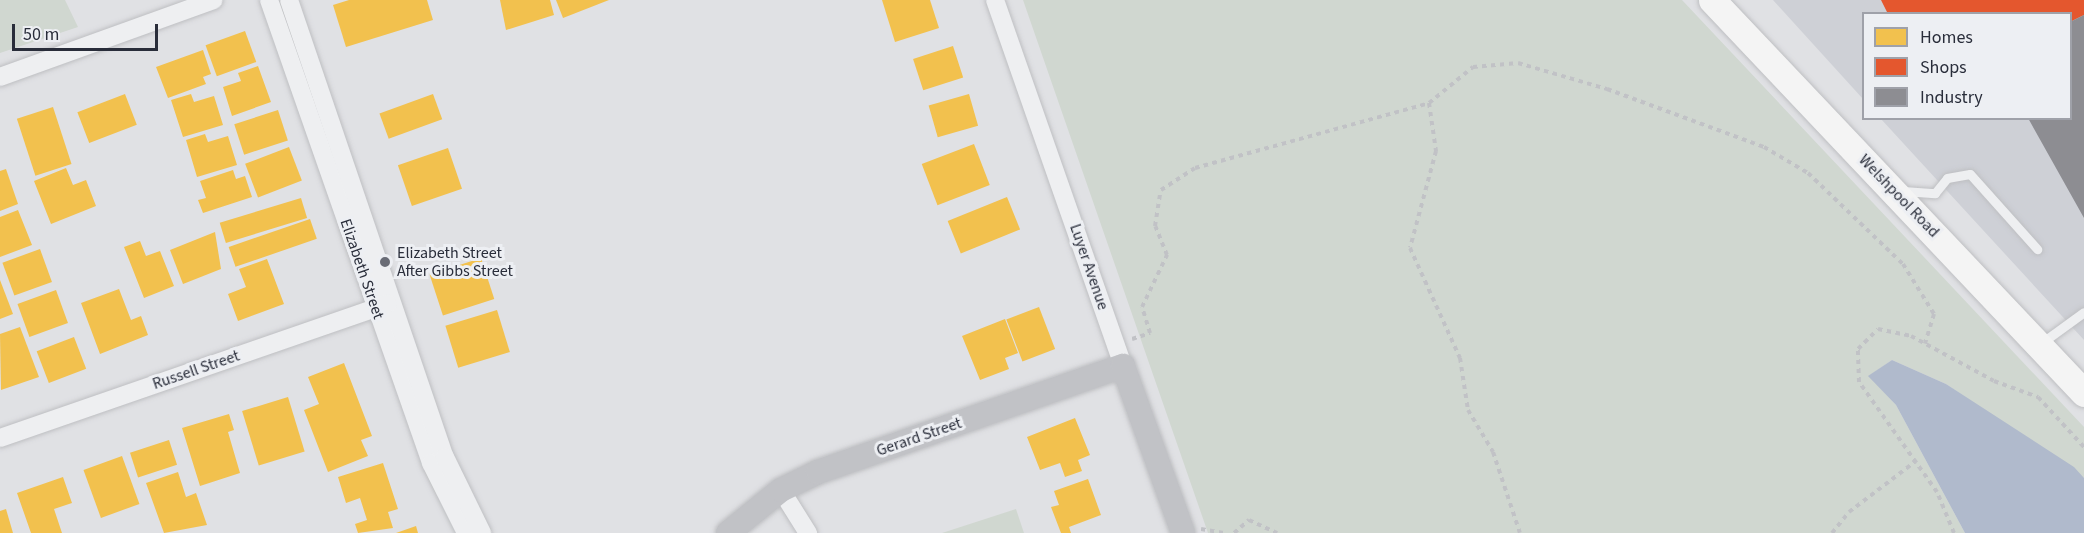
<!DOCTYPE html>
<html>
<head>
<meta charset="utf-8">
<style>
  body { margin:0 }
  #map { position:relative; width:2084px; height:533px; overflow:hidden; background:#e0e1e4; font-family:"Source Sans 3",sans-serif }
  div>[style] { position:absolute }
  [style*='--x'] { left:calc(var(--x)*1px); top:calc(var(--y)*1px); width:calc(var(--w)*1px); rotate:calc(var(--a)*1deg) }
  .built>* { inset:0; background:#ced0d6 }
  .green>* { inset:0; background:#d0d7d0 }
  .water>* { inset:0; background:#b0bacc }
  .homes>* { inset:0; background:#f2c14e; transform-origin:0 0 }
  .shops>* { inset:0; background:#e4572e }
  .industry>* { inset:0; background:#8d8d92 }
  .path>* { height:4px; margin-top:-2px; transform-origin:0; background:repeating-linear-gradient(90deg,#c1c2c6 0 4.5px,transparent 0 9px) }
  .roads { filter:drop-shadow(0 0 2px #bebfc2) drop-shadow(0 0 2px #bebfc2) }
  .lane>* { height:9px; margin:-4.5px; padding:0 4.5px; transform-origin:4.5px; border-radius:4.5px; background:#eeeff1 }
  .street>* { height:18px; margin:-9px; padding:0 9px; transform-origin:9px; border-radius:9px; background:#eeeff1 }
  .secondary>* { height:24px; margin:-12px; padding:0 12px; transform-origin:12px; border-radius:12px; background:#c1c2c6 }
  .primary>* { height:27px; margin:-13.5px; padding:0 13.5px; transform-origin:13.5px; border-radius:13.5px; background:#f4f4f4 }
  .dots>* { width:16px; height:16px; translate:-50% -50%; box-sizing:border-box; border:3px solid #edeff3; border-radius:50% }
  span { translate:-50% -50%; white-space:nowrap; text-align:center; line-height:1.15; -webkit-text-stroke:6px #edeff3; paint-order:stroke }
  .street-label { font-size:16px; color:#292d3a }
  .poi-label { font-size:16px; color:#292d3a }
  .left { translate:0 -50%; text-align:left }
  .legend { position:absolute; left:1862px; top:12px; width:210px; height:108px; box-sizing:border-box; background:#edeff3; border:2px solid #9fa1a9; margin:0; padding:8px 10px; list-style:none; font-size:18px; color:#292d3a }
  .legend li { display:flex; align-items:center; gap:12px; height:30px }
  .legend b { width:30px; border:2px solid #9fa1a9 }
  .scale { position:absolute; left:12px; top:24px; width:146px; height:27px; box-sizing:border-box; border:3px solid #292d3a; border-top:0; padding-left:8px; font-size:18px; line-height:21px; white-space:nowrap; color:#292d3a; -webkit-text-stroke:4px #edeff3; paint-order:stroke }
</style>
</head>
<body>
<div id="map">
  <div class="built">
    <div style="clip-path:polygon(1773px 0,2084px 0,2084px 340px,1881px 119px,2070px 118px,2070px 14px,1864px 14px,1863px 99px)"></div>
  </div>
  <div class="green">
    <div style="clip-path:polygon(0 0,65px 0,78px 27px,0 53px)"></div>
    <div style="clip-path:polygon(1023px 0,1682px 0,2084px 427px,2084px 478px,1946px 384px,1892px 360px,1869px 376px,1896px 405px,1965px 533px,1208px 533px)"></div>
    <div style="clip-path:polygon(1016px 509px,1024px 533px,942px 533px)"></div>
  </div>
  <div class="water">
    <div style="clip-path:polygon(1892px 360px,1946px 384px,2074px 467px,2084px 478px,2084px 533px,1965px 533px,1896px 405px,1868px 376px)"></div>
  </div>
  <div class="homes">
    <div style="clip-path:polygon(349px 0,427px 0,433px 20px,346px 47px,333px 5px)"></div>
    <div style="clip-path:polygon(500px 0,550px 0,554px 15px,506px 30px)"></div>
    <div style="clip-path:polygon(556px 0,609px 0,563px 18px)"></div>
    <div style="clip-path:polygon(882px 0,930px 0,939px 28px,895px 42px)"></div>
    <div style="left:245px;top:31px;width:33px;height:42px;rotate:70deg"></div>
    <div style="left:953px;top:46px;width:33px;height:42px;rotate:72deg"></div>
    <div style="clip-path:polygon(203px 50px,211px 74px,203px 77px,206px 84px,168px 98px,156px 67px)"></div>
    <div style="clip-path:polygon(258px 66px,271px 102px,232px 116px,223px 87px,241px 81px,238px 73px)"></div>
    <div style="left:125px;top:94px;width:33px;height:51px;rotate:69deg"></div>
    <div style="clip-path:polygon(191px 94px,194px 102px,214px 96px,223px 125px,183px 137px,171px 100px)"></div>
    <div style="left:433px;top:94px;width:27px;height:57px;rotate:70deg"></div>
    <div style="left:969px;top:94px;width:33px;height:42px;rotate:74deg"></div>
    <div style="left:53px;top:107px;width:60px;height:38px;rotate:72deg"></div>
    <div style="left:278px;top:110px;width:32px;height:46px;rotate:72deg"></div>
    <div style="clip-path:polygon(205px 134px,208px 142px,228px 136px,237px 165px,197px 177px,186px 140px)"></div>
    <div style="left:974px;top:144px;width:44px;height:56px;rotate:69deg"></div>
    <div style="left:289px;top:147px;width:36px;height:47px;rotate:69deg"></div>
    <div style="left:448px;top:148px;width:43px;height:53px;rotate:71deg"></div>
    <div style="clip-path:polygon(66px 168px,73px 185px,86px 180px,96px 206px,51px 224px,34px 181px)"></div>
    <div style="clip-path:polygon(6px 169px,18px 204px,0 211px,0 171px)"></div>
    <div style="clip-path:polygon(233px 170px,236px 179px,245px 176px,252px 197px,203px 213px,198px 200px,206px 198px,200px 181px)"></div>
    <div style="left:1007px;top:197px;width:35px;height:64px;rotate:68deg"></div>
    <div style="left:301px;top:198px;width:21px;height:85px;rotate:73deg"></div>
    <div style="clip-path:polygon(18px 210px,32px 245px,0 257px,0 217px)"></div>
    <div style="left:310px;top:219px;width:21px;height:86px;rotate:71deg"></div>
    <div style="clip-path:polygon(215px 232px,221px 269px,183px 284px,170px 250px)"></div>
    <div style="clip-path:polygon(140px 241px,146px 256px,160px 251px,174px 286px,144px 298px,124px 247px)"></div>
    <div style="left:40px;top:249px;width:35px;height:40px;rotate:70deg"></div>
    <div style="left:481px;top:258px;width:43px;height:54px;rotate:72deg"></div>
    <div style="clip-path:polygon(267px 259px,284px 304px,238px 321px,228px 294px,246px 287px,239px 269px)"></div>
    <div style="clip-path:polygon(0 280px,13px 314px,0 319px)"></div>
    <div style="clip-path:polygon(119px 289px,131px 320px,141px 316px,148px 335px,100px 354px,81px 303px)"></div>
    <div style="left:56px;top:290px;width:35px;height:41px;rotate:70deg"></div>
    <div style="left:1039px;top:307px;width:45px;height:35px;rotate:69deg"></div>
    <div style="left:497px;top:310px;width:44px;height:54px;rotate:73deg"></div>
    <div style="clip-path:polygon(1005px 319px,1018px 353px,1005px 358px,1009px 369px,980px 380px,962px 336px)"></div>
    <div style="clip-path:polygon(20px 327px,39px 377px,1px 390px,0 334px)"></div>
    <div style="left:74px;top:337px;width:34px;height:40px;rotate:69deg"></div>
    <div style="clip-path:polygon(344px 363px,372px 436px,361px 440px,368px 456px,328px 472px,304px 410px,319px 404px,308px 377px)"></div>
    <div style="left:288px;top:397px;width:57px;height:48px;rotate:73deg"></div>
    <div style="clip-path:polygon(229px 414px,234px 430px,228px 432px,240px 473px,200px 486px,182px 428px)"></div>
    <div style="clip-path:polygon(1075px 418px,1090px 455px,1078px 460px,1082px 471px,1065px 477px,1060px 463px,1040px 470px,1027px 437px)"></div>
    <div style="left:169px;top:440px;width:26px;height:41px;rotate:72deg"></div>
    <div style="left:122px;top:456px;width:51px;height:41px;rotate:70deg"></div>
    <div style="clip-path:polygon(383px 463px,398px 509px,388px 512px,393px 528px,358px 533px,355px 524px,367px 520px,360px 498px,346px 503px,338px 477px)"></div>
    <div style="clip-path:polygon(178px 472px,186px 497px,196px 493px,207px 525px,164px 533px,146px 483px)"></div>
    <div style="clip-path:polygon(63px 477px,72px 503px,54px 509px,62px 533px,31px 533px,17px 493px)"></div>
    <div style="clip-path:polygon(1088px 479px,1101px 515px,1069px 527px,1071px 533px,1061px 533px,1051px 507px,1059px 505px,1054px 491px)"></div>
    <div style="clip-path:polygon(6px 509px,13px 533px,0 533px,0 511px)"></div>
    <div style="clip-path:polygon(416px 526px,418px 533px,396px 533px)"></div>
  </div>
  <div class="shops">
    <div style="clip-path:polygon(1881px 0,2084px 0,2084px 15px,2070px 22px,2070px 14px,1888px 14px)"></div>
  </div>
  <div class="industry">
    <div style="clip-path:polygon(2084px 15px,2084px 218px,2028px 118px,2070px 118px,2070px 22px)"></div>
  </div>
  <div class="path">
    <div style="--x:1429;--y:103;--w:57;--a:-39.3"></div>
    <div style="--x:1473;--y:67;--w:45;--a:-5.1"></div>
    <div style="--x:1518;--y:63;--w:93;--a:16.3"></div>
    <div style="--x:1607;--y:89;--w:167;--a:20.3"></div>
    <div style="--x:1764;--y:147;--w:51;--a:30.6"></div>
    <div style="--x:1808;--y:173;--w:132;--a:43.8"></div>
    <div style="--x:1903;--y:264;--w:59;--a:58.2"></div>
    <div style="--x:1934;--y:314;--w:31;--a:107"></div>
    <div style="--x:1132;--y:339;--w:19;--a:-18"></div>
    <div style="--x:1150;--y:333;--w:27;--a:-107"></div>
    <div style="--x:1142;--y:307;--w:58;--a:-64.3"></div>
    <div style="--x:1167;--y:255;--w:31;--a:-112"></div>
    <div style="--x:1155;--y:226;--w:36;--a:-81"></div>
    <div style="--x:1161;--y:190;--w:40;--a:-32.9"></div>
    <div style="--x:1195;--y:168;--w:243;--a:-15.5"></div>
    <div style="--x:1429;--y:103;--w:49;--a:81.7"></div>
    <div style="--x:1436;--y:151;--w:100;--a:105"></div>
    <div style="--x:1410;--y:248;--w:121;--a:65.6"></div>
    <div style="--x:1460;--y:358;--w:53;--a:81.3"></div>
    <div style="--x:1468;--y:410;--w:49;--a:59.2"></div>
    <div style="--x:1493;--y:452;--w:85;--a:71.6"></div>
    <div style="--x:1201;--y:529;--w:23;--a:10"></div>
    <div style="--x:1234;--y:533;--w:20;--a:-41"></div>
    <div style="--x:1249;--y:520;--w:31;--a:25"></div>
    <div style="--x:1832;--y:533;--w:27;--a:-51"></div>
    <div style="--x:1849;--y:512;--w:84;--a:-37.3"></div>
    <div style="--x:1954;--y:533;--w:44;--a:-112.5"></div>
    <div style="--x:1937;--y:492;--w:135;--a:-125.3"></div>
    <div style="--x:1859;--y:382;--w:33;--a:-92"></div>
    <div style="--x:1858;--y:349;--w:28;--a:-45"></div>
    <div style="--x:1878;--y:329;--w:34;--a:12"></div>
    <div style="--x:1911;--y:336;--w:94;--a:28.5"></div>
    <div style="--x:1994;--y:381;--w:47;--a:20"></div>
    <div style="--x:2038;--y:397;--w:68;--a:47.4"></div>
  </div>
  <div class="roads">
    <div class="lane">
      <div style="--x:1903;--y:191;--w:32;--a:4"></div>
      <div style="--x:1935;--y:193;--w:19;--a:-51"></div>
      <div style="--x:1947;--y:178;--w:23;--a:-10"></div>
      <div style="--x:1970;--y:174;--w:101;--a:48.2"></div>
      <div style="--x:2040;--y:344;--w:54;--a:-36"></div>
    </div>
    <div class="street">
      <div style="--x:269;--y:0;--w:491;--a:70.7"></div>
      <div style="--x:431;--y:463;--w:78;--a:63.4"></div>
      <div style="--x:289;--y:0;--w:483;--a:71.2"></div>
      <div style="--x:445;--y:457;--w:85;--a:64"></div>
      <div style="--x:995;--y:0;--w:388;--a:70.7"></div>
      <div style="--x:0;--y:77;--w:227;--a:-19.8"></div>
      <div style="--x:0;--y:438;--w:410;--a:-19.1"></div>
      <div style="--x:781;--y:490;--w:51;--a:57.9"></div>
    </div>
    <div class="secondary">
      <div style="--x:728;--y:533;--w:68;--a:-39.1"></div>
      <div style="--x:781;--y:490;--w:41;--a:-25.9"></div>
      <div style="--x:818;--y:472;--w:323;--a:-19.2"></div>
      <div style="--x:1123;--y:366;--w:177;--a:70.2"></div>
    </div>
    <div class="primary">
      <div style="--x:1712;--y:0;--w:541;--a:46.57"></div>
    </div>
  </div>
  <div class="dots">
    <div style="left:385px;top:262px;background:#696c76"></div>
  </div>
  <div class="street-label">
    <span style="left:1899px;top:196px;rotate:46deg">Welshpool Road</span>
    <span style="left:1089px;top:267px;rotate:71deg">Luyer Avenue</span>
    <span style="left:362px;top:269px;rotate:71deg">Elizabeth Street</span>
    <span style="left:196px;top:370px;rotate:-19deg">Russell Street</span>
    <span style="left:919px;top:437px;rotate:-19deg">Gerard Street</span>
  </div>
  <div class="poi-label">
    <span class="left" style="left:397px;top:262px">Elizabeth Street<br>After Gibbs Street</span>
  </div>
  <ul class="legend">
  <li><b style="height:16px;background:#f2c14e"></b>Homes</li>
  <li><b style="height:16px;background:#e4572e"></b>Shops</li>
  <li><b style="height:16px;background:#8d8d92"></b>Industry</li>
  </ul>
  <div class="scale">50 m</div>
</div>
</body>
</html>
